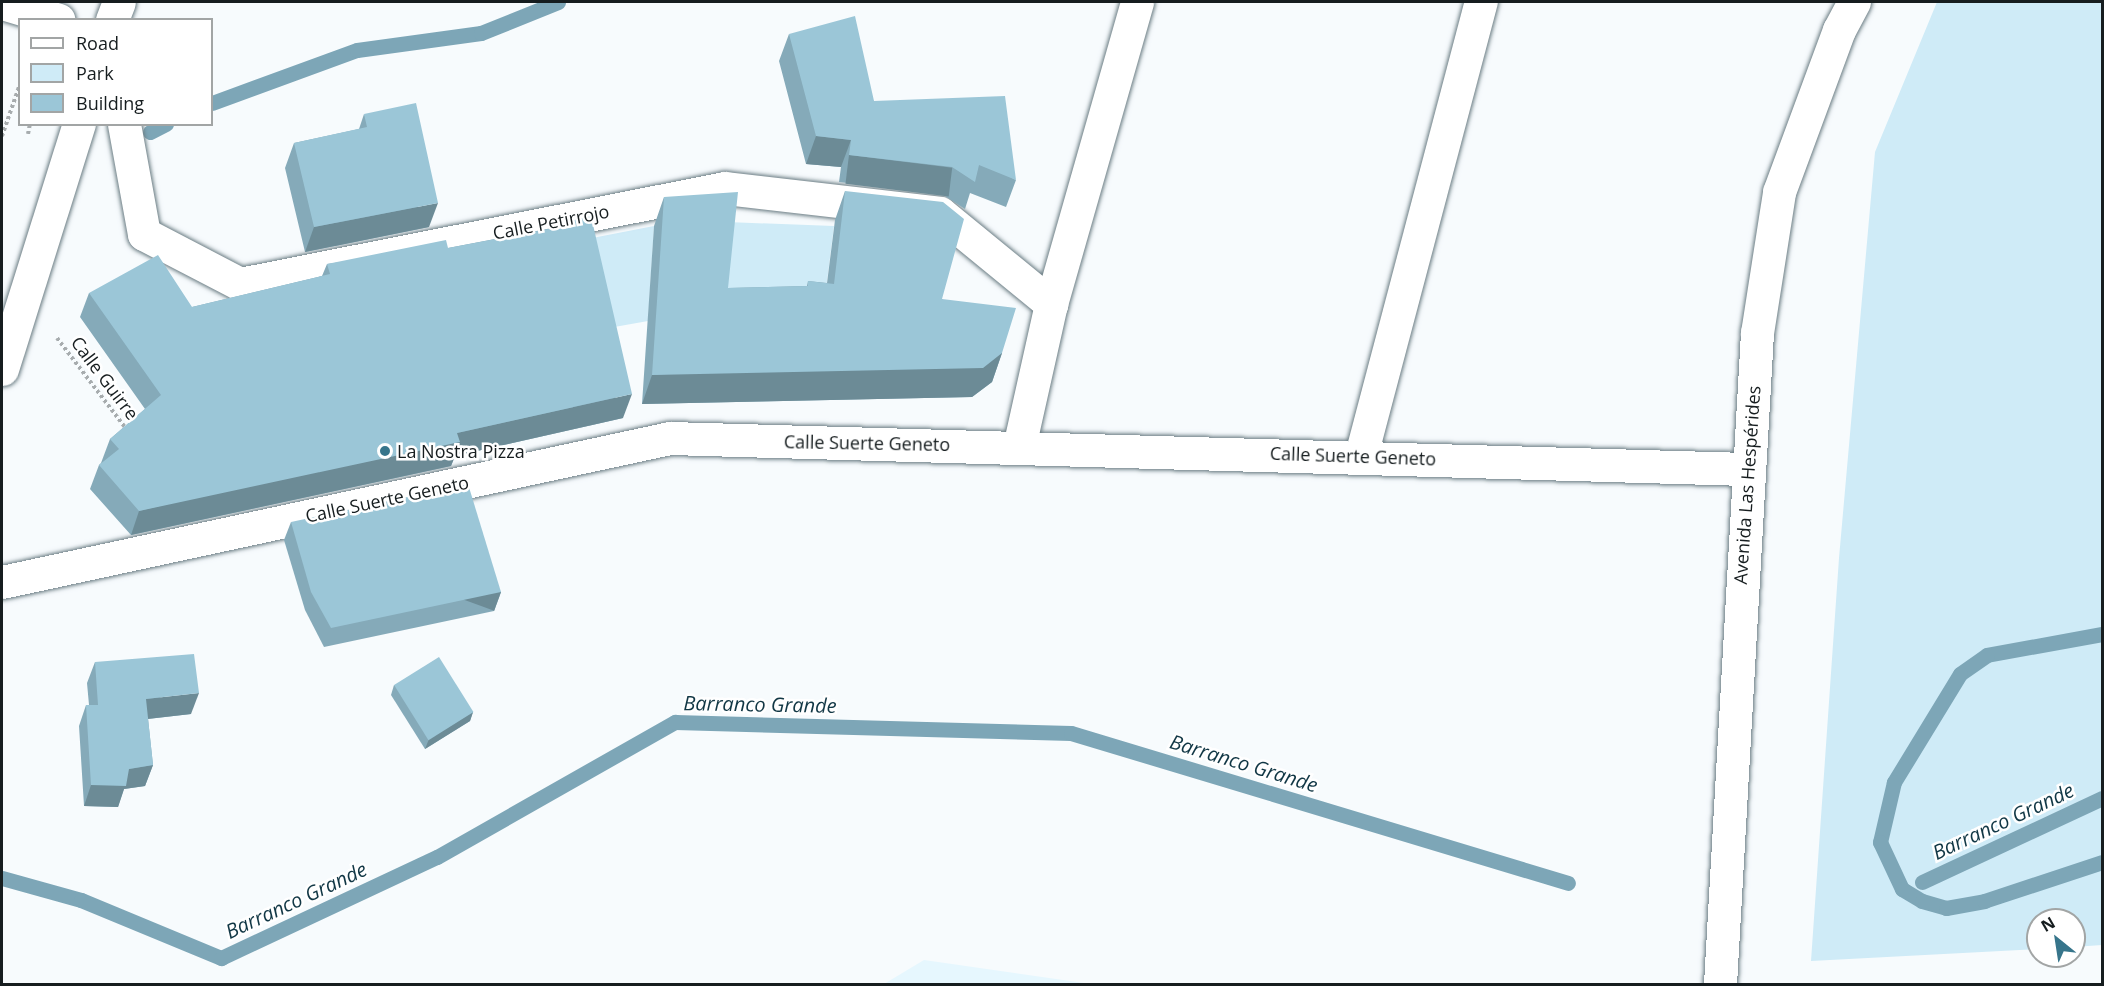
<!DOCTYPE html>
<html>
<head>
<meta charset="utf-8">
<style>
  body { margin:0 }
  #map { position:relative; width:2104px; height:986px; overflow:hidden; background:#f7fbfd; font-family:"Open Sans",sans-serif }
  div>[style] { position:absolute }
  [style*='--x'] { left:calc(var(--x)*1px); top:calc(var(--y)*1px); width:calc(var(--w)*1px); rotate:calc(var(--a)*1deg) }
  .built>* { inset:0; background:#e6f7fe }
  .green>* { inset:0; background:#cfebf7 }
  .stream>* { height:15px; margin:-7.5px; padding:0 7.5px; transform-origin:7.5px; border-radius:7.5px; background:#7da6b7 }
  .path>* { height:4px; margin-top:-2px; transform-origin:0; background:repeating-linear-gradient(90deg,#a7acae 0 3px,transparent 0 6px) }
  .roads { filter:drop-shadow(0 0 2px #6b7d84) drop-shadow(0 0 2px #6b7d84) }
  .street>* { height:33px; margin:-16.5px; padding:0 16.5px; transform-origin:16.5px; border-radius:16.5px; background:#fff }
  .secondary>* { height:33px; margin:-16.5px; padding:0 16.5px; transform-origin:16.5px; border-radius:16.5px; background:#fff }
  .wall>* { inset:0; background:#85aab9 }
  .shaded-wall>* { inset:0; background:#6c8b96; transform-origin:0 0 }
  .building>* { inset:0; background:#9bc6d7; transform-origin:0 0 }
  .dots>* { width:16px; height:16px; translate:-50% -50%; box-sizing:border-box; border:3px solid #fff; border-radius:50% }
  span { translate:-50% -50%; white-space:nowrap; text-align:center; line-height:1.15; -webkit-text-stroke:5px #fff; paint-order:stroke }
  .street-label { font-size:18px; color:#161d1f }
  .poi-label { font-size:18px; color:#161d1f }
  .left { translate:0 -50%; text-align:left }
  .water-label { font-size:20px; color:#113745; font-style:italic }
  .frame { position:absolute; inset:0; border:3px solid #161d1f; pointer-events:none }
  .legend { position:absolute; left:18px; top:18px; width:195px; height:108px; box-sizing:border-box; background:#fff; border:2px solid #a2a5a5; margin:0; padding:8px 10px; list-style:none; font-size:18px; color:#161d1f }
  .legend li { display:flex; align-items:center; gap:12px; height:30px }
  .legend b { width:30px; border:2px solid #a2a5a5 }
  .north { position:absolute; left:2026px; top:908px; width:60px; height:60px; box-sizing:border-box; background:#fff; border:2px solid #a2a5a5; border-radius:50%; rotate:330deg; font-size:16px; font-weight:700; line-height:24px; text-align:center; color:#161d1f }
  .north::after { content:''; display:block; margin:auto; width:21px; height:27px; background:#37758b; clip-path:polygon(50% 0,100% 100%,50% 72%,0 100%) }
</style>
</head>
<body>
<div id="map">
  <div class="built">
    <div style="clip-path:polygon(924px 960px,1091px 984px,884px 984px)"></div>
  </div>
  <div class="green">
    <div style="clip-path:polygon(1937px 2px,2102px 2px,2102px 945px,2074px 947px,2074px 920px,2038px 920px,2038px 949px,1811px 961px,1839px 558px,1875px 152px)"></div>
    <div style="clip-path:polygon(727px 222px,834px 226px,823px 313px,717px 317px)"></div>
    <div style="clip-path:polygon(654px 226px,648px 321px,603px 329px,582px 240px)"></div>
  </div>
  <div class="stream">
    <div style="--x:212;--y:103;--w:154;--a:-20.1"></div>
    <div style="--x:357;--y:50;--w:125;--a:-7.8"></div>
    <div style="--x:481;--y:33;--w:83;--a:-21.9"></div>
    <div style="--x:150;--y:132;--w:18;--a:-27"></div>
    <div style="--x:2102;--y:634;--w:117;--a:169.7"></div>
    <div style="--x:1987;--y:655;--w:33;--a:145"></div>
    <div style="--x:1960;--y:674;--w:127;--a:121.4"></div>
    <div style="--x:1894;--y:782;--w:62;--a:103.1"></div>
    <div style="--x:1880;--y:842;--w:52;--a:64.9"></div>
    <div style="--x:1902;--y:889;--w:23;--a:31"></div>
    <div style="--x:1922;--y:901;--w:25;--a:16"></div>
    <div style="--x:1946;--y:908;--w:39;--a:-10"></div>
    <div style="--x:1984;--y:901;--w:124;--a:-18.3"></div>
    <div style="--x:2;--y:878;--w:82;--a:15.6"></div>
    <div style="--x:81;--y:900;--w:152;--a:22.5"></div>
    <div style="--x:221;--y:958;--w:238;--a:-25.1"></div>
    <div style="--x:437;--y:857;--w:274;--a:-29.6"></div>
    <div style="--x:675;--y:722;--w:396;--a:1.6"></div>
    <div style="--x:1071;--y:733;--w:519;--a:16.79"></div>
    <div style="--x:1922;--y:882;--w:199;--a:-25"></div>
  </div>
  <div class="path">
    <div style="--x:28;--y:134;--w:10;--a:-79"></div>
    <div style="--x:2;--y:136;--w:55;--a:-70.9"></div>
    <div style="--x:57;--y:338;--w:116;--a:52.7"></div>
  </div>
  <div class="roads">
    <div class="street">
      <div style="--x:124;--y:124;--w:112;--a:79.7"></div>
      <div style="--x:144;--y:234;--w:108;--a:27.5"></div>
      <div style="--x:240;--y:284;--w:494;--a:-11.2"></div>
      <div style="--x:725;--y:188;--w:216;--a:6.6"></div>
      <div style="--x:940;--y:213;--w:144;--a:39.3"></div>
      <div style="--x:1019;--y:447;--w:147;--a:-77.4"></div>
      <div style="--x:1051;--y:304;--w:314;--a:-74.1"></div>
      <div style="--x:1361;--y:455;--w:469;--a:-75.2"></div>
      <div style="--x:2;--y:582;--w:683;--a:-12.17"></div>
      <div style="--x:670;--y:438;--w:1077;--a:1.65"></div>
      <div style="--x:1720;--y:984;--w:652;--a:-86.75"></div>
      <div style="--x:1757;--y:333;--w:143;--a:-81.1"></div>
      <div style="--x:1779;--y:192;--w:173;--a:-69.7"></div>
      <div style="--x:1839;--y:30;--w:32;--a:-62"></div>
    </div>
    <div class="secondary">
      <div style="--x:2;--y:3;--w:59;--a:16.6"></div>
      <div style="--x:112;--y:20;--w:19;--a:-69"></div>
      <div style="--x:2;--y:369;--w:257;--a:-72.6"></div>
    </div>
  </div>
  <div class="wall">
    <div style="clip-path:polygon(789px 34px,874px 101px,1016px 180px,1006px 207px,970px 193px,965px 209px,942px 194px,839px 182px,841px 167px,806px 164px,779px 61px)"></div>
    <div style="clip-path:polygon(364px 114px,429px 227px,305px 252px,285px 168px,294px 143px,359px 129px)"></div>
    <div style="clip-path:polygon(845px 191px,942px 299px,1002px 353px,992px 382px,972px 397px,642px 404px,654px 226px,664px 197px,728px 288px,807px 286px,808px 281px,827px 283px,835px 220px)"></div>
    <div style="clip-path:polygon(553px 225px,623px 418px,455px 456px,451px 466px,131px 535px,90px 489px,99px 465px,101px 463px,110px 439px,145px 409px,80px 317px,89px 293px,192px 307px,322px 276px,327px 264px,448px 248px,552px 228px)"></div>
    <div style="clip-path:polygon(291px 522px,501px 592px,494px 611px,324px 647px,305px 610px,284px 540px)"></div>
    <div style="clip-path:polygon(95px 662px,191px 714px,148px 719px,153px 765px,145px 786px,124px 789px,118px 807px,84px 806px,79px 726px,86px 705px,89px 705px,87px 683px)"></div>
    <div style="clip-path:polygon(394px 685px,473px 712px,470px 721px,425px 749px,391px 695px)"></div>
  </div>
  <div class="shaded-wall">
    <div style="clip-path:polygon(816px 136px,851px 140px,841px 167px,806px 164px)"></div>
    <div style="left:849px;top:155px;width:104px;height:29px;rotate:7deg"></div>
    <div style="clip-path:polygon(438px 203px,429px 227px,305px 252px,314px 227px)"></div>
    <div style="clip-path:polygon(1002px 353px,992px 382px,972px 397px,642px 404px,652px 375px)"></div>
    <div style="clip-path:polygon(632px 394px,623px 418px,455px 456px,451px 466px,131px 535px,139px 511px,457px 433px)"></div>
    <div style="left:501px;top:592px;width:20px;height:174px;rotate:110deg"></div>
    <div style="clip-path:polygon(199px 693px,191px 714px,138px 720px,146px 699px)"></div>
    <div style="clip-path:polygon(473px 712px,470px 721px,425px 749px,429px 739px)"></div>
    <div style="clip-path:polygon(153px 765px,145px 786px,124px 789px,118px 807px,84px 806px,91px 785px,129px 769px)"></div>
  </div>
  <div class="building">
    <div style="clip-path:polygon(855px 16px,874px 101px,1005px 96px,1016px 180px,979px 165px,975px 182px,952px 167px,849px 155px,851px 140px,816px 136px,789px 34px)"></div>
    <div style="clip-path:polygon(416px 103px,438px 203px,314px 227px,294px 143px,367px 127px,364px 114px)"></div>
    <div style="clip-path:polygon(845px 191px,943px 202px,964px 219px,942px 299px,1016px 308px,1002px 353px,983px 368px,652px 375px,664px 197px,738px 192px,728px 288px,808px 286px,808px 281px,834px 284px)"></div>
    <div style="clip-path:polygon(591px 216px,632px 394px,457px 433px,460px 442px,139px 511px,99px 465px,119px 449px,110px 439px,161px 395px,89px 293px,158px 255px,192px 307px,330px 274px,327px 264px,446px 240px,448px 248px,554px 228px,553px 225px)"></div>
    <div style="clip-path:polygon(468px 484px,501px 592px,331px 628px,311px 592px,291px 522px)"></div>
    <div style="clip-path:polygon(194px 654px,199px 693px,146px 699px,153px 765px,129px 769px,126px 786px,91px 785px,86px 705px,98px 705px,95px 662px)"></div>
    <div style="left:439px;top:657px;width:65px;height:53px;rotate:58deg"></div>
  </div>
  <div class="dots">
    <div style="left:385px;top:451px;background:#37758b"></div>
  </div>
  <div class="street-label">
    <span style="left:551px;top:222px;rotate:-11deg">Calle Petirrojo</span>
    <span style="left:105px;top:378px;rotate:53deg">Calle Guirre</span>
    <span style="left:867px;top:443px;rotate:1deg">Calle Suerte Geneto</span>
    <span style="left:1353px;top:456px;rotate:2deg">Calle Suerte Geneto</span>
    <span style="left:1747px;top:485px;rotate:-86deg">Avenida Las Hespérides</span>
    <span style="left:387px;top:499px;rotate:-12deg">Calle Suerte Geneto</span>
  </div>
  <div class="poi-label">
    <span class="left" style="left:397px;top:451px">La Nostra Pizza</span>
  </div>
  <div class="water-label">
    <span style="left:760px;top:704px;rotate:1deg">Barranco Grande</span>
    <span style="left:1244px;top:763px;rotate:17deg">Barranco Grande</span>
    <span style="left:2003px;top:821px;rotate:-25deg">Barranco Grande</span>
    <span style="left:296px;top:900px;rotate:-25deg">Barranco Grande</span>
  </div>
  <div class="frame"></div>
  <ul class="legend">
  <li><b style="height:8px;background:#fff"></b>Road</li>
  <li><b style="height:16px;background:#cfebf7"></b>Park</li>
  <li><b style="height:16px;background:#9bc6d7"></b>Building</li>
  </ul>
  <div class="north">N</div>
</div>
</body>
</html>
